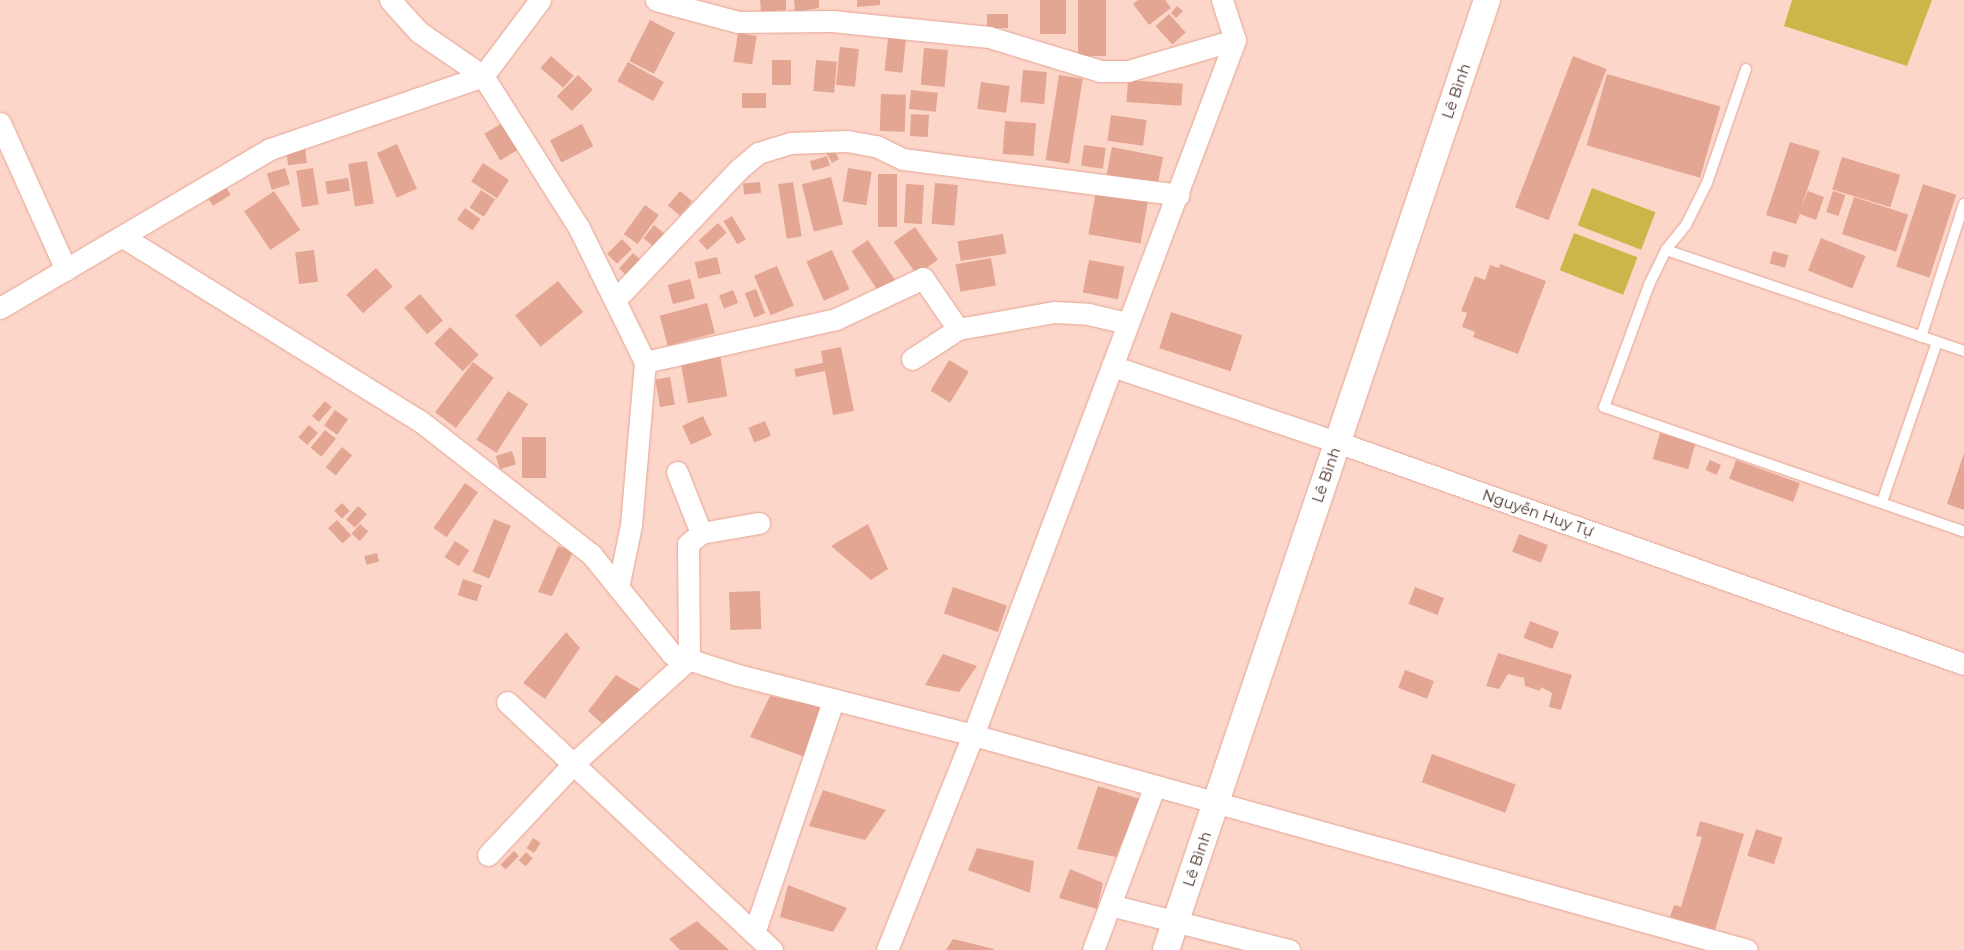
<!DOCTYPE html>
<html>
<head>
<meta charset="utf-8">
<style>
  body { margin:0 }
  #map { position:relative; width:1964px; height:950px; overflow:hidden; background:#fdd6ca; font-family:Montserrat,sans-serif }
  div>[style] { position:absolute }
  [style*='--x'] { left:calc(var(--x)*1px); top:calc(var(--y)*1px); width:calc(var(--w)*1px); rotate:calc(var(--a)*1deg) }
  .green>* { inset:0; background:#cdb649; transform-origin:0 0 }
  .building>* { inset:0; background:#e3a693; transform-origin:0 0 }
  .roads { filter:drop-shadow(0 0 1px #e3a593) drop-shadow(0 0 1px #e3a593) }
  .service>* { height:10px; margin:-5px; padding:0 5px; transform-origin:5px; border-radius:5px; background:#fff }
  .minor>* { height:21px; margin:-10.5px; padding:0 10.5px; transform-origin:10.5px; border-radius:10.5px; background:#fff }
  .tertiary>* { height:26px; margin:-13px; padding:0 13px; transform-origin:13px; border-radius:13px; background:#fff }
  span { translate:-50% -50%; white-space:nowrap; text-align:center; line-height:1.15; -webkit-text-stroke:5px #fff; paint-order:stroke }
  .street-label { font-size:15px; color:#493029 }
</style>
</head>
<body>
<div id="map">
  <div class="green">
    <div style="clip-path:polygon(1792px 0,1932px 0,1907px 66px,1784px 26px)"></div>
    <div style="left:1592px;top:188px;width:68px;height:40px;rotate:21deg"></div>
    <div style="left:1574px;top:233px;width:68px;height:40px;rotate:21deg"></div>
  </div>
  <div class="building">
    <div style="clip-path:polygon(760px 0,786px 0,786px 10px,761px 12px)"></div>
    <div style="clip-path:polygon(794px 0,819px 0,819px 8px,795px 12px)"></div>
    <div style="clip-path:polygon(857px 0,880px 0,880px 5px,857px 7px)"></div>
    <div style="left:1040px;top:0;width:26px;height:34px"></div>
    <div style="left:1078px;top:0;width:28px;height:56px"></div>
    <div style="clip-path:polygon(1138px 0,1165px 0,1171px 8px,1149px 25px,1133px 4px)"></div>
    <div style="clip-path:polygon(1177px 6px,1183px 11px,1176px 18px,1171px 13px)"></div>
    <div style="left:987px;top:14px;width:21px;height:14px"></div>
    <div style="left:1169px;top:14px;width:25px;height:18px;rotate:48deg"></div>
    <div style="left:650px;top:20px;width:28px;height:46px;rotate:27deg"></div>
    <div style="left:738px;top:33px;width:19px;height:29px;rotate:9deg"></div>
    <div style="left:888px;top:38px;width:18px;height:33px;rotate:6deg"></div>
    <div style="left:840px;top:47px;width:19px;height:38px;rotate:6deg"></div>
    <div style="left:924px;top:48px;width:24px;height:37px;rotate:5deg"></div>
    <div style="left:551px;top:56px;width:30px;height:16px;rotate:41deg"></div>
    <div style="left:1573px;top:56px;width:36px;height:162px;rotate:21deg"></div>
    <div style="left:791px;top:60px;width:25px;height:19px;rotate:90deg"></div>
    <div style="left:816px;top:60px;width:21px;height:31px;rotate:5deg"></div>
    <div style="left:628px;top:62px;width:41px;height:22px;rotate:29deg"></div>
    <div style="left:1023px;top:70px;width:24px;height:32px;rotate:5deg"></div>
    <div style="left:1607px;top:74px;width:118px;height:74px;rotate:16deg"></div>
    <div style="left:578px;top:75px;width:21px;height:30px;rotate:45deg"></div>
    <div style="left:1059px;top:75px;width:24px;height:86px;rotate:9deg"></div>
    <div style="left:1128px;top:80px;width:55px;height:22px;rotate:4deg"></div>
    <div style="left:981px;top:82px;width:29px;height:27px;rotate:8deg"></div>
    <div style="left:911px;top:90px;width:27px;height:19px;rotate:6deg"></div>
    <div style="left:742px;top:93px;width:24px;height:15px"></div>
    <div style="left:881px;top:94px;width:25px;height:37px;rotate:2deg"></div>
    <div style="left:911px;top:114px;width:18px;height:22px;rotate:3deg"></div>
    <div style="left:1111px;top:115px;width:36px;height:26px;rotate:8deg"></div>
    <div style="left:1005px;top:121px;width:31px;height:33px;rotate:4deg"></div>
    <div style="left:504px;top:122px;width:31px;height:23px;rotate:59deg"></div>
    <div style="left:582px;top:124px;width:25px;height:36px;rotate:63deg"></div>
    <div style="clip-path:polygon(1790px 142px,1820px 151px,1801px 209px,1808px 191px,1824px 197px,1816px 220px,1800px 214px,1796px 224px,1766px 215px)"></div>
    <div style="left:397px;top:144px;width:49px;height:22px;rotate:66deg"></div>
    <div style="left:1084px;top:145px;width:22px;height:21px;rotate:8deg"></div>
    <div style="left:832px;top:146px;width:15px;height:8px;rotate:62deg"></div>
    <div style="left:305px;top:147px;width:16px;height:19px;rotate:83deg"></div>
    <div style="left:1112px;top:147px;width:52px;height:28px;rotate:11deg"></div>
    <div style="left:827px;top:156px;width:10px;height:18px;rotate:73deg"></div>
    <div style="left:1842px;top:157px;width:61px;height:34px;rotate:17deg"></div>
    <div style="left:367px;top:161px;width:43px;height:19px;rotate:81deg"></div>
    <div style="left:483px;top:163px;width:31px;height:22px;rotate:33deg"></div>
    <div style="left:285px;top:168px;width:17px;height:19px;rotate:73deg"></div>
    <div style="left:313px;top:168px;width:37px;height:17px;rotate:81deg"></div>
    <div style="left:848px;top:168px;width:24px;height:34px;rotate:9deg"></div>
    <div style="left:878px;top:174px;width:19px;height:53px"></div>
    <div style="left:831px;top:177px;width:49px;height:30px;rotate:76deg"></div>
    <div style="left:348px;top:178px;width:13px;height:23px;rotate:81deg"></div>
    <div style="left:760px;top:182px;width:11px;height:17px;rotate:85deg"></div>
    <div style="left:793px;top:182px;width:55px;height:15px;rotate:81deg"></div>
    <div style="left:935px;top:183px;width:23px;height:41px;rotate:5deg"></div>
    <div style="left:906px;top:184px;width:18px;height:39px;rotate:3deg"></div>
    <div style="left:1923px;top:184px;width:35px;height:87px;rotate:18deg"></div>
    <div style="left:226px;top:187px;width:9px;height:21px;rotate:58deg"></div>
    <div style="left:481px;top:190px;width:17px;height:21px;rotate:33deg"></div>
    <div style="left:274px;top:191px;width:47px;height:36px;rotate:56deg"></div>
    <div style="left:680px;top:191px;width:16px;height:19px;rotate:40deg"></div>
    <div style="left:1096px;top:191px;width:53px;height:44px;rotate:10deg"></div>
    <div style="left:1833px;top:191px;width:13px;height:22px;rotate:18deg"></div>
    <div style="left:1854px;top:197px;width:57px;height:39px;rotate:18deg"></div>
    <div style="left:645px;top:205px;width:17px;height:36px;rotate:36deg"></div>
    <div style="left:465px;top:208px;width:19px;height:14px;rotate:35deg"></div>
    <div style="left:732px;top:216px;width:27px;height:10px;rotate:59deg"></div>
    <div style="left:718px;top:223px;width:13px;height:26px;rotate:48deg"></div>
    <div style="left:654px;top:225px;width:14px;height:17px;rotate:39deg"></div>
    <div style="left:915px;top:227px;width:40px;height:26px;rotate:55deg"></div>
    <div style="left:1003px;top:234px;width:20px;height:46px;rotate:81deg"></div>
    <div style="left:1821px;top:238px;width:48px;height:35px;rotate:22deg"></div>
    <div style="left:622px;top:239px;width:14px;height:21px;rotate:45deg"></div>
    <div style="left:868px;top:240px;width:50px;height:20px;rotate:56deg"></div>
    <div style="left:314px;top:250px;width:32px;height:19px;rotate:83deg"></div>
    <div style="left:832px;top:250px;width:43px;height:28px;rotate:66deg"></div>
    <div style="left:1773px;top:251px;width:16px;height:13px;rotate:15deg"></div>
    <div style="left:633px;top:253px;width:12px;height:21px;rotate:42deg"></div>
    <div style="left:717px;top:257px;width:17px;height:23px;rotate:77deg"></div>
    <div style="left:991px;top:258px;width:28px;height:36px;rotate:80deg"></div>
    <div style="left:1089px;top:260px;width:36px;height:33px;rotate:11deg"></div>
    <div style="clip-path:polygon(1500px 264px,1546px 281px,1518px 354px,1473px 337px,1475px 332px,1462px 327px,1467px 313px,1461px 311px,1475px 276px,1485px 280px,1490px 265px,1499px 268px)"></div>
    <div style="left:777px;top:266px;width:43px;height:25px;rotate:67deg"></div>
    <div style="left:376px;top:268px;width:25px;height:40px;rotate:48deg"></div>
    <div style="left:690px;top:279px;width:20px;height:23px;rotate:75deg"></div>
    <div style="left:558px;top:281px;width:40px;height:55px;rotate:51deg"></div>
    <div style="left:756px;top:289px;width:26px;height:12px;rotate:69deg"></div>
    <div style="left:733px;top:290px;width:14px;height:15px;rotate:69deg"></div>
    <div style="left:420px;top:294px;width:35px;height:21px;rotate:49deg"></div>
    <div style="left:707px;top:303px;width:31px;height:49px;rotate:75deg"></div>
    <div style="left:1171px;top:312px;width:75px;height:38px;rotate:18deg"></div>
    <div style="left:450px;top:327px;width:40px;height:23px;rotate:44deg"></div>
    <div style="clip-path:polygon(841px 347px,854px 411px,833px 415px,825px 371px,796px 377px,794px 369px,823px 363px,821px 351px)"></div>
    <div style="left:720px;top:355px;width:42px;height:40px;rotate:80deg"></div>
    <div style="left:949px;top:360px;width:23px;height:36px;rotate:31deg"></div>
    <div style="left:473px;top:362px;width:26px;height:63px;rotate:37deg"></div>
    <div style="left:670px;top:377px;width:28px;height:15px;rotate:80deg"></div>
    <div style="left:508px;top:391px;width:24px;height:58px;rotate:33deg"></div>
    <div style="left:325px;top:401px;width:9px;height:20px;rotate:41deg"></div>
    <div style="left:335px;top:410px;width:16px;height:19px;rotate:35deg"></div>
    <div style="left:703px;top:416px;width:21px;height:23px;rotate:65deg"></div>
    <div style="left:765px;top:421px;width:16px;height:18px;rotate:68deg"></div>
    <div style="left:309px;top:425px;width:12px;height:16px;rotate:42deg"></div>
    <div style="left:325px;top:430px;width:14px;height:23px;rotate:39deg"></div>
    <div style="left:1660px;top:433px;width:37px;height:27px;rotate:16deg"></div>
    <div style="left:522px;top:437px;width:24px;height:41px"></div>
    <div style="left:342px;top:447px;width:13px;height:26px;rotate:39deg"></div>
    <div style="left:512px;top:451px;width:14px;height:17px;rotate:73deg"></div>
    <div style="clip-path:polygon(1964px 453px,1964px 510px,1947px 504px)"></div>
    <div style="left:1710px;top:460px;width:12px;height:11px;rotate:24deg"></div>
    <div style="left:1736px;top:460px;width:68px;height:20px;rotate:20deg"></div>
    <div style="left:465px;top:483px;width:16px;height:55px;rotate:35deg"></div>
    <div style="left:342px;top:503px;width:11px;height:11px;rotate:45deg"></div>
    <div style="left:358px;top:506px;width:12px;height:18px;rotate:42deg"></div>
    <div style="left:494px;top:519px;width:18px;height:57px;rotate:22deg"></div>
    <div style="left:337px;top:520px;width:21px;height:12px;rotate:47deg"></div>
    <div style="left:360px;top:524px;width:11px;height:13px;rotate:41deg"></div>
    <div style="clip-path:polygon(868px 524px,888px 569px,871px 580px,831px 546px)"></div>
    <div style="left:1519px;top:534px;width:31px;height:19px;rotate:21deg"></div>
    <div style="left:455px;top:541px;width:17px;height:19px;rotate:33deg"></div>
    <div style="clip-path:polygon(558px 546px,573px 552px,552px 596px,538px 592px)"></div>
    <div style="left:377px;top:553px;width:9px;height:13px;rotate:77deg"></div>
    <div style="left:463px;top:579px;width:20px;height:17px;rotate:18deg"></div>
    <div style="left:953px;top:587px;width:57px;height:28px;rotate:19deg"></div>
    <div style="left:1415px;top:587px;width:31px;height:18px;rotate:21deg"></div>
    <div style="left:760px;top:591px;width:38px;height:31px;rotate:88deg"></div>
    <div style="left:1530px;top:621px;width:31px;height:18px;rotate:21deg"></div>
    <div style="clip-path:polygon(566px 632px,580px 648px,545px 699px,523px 683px)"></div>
    <div style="clip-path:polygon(1498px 653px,1572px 675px,1561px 710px,1549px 707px,1552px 693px,1541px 687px,1540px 691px,1525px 686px,1524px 678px,1508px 674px,1499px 689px,1486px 686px)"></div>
    <div style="clip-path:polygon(943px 654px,977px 666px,959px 692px,925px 685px)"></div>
    <div style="left:1405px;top:670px;width:31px;height:19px;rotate:21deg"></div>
    <div style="clip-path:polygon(616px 675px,651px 696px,608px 729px,588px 711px)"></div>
    <div style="clip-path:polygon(770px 696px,830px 708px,805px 757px,750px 737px)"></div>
    <div style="left:1432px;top:754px;width:89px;height:30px;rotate:20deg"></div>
    <div style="clip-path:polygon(1098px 786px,1140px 799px,1116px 857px,1077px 849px)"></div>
    <div style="clip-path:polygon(823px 790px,886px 810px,865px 840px,809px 826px)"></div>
    <div style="clip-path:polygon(1700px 821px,1744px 834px,1715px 930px,1670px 917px,1674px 905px,1681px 907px,1702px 837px,1696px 836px)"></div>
    <div style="left:1756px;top:829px;width:28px;height:28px;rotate:18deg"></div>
    <div style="left:533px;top:838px;width:9px;height:12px;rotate:32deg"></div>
    <div style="clip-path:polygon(977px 848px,1034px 861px,1030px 893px,968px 870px)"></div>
    <div style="left:514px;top:851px;width:7px;height:19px;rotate:45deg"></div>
    <div style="left:526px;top:852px;width:9px;height:11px;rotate:41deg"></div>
    <div style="clip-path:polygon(1070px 869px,1103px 883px,1097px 909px,1059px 898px)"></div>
    <div style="clip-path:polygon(788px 885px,847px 908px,833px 932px,780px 917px)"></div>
    <div style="clip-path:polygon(697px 921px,729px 950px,680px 950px,669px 939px)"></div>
    <div style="clip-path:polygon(953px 939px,994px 949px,994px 950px,946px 950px)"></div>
  </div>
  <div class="roads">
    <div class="service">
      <div style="--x:1746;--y:69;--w:120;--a:108.9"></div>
      <div style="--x:1707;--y:183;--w:47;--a:116.6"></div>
      <div style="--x:1686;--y:225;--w:32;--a:129"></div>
      <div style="--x:1666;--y:250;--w:39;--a:116"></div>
      <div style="--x:1649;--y:285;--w:130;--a:110.2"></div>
      <div style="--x:1604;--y:407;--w:381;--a:19.1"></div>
      <div style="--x:1666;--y:250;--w:315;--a:18.7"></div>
      <div style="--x:1921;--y:337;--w:140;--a:-72.1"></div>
      <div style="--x:1882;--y:502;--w:169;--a:-71"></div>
    </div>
    <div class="minor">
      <div style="--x:390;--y:0;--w:43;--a:47.8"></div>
      <div style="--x:419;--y:32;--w:78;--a:34.5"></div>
      <div style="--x:483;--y:76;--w:180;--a:57.7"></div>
      <div style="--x:579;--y:228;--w:149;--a:63.8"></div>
      <div style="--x:645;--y:362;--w:164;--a:94.9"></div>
      <div style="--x:631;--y:525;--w:64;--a:101.7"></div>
      <div style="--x:656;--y:0;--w:85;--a:15"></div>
      <div style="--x:738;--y:22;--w:94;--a:-0.6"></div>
      <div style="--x:832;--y:21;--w:158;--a:5.8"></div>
      <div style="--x:989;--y:37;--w:116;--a:17"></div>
      <div style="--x:1100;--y:71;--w:28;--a:0"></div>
      <div style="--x:1128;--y:71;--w:111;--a:-16.2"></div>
      <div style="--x:0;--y:123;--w:161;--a:65.8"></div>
      <div style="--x:123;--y:237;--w:349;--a:31.8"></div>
      <div style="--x:420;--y:421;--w:217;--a:37.9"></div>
      <div style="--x:591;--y:554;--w:129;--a:51"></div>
      <div style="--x:672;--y:654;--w:69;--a:17.7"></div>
      <div style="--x:738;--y:675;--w:243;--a:14.3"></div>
      <div style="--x:973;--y:735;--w:803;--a:15.52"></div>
      <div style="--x:616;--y:299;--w:179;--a:-46.6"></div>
      <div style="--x:739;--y:169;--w:25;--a:-40"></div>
      <div style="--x:758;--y:153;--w:34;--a:-17"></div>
      <div style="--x:790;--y:143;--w:57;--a:-2"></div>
      <div style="--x:847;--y:141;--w:29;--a:10"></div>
      <div style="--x:876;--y:146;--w:30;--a:26"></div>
      <div style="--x:903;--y:159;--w:278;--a:7.4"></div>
      <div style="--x:0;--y:308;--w:313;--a:-30.5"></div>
      <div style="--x:270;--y:149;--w:225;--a:-18.9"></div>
      <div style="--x:483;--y:76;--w:95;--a:-53.1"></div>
      <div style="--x:912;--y:359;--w:55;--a:-33.1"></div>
      <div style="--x:958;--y:329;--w:97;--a:-10"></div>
      <div style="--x:1054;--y:312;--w:34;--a:3"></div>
      <div style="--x:1088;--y:314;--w:39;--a:13"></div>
      <div style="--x:645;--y:362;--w:196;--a:-12.7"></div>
      <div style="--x:836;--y:319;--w:96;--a:-25.2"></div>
      <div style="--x:923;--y:278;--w:62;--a:55.5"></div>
      <div style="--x:1112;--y:366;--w:237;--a:18.7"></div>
      <div style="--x:1337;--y:442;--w:665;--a:19.5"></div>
      <div style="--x:677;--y:472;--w:66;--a:68.5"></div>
      <div style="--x:507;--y:702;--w:363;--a:43.1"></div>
      <div style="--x:488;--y:855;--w:126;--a:-46.9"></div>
      <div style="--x:574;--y:763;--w:155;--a:-42.1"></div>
      <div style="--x:689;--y:659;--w:115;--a:-90.5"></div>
      <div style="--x:688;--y:544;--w:17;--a:-40"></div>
      <div style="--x:701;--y:533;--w:59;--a:-9.8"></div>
      <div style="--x:1110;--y:905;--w:185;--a:14.1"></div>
      <div style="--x:754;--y:933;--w:245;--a:-71.2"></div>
      <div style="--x:887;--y:950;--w:232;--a:-68.2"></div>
      <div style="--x:973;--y:735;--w:743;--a:-69.34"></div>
      <div style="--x:1235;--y:40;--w:42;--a:-108"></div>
      <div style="--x:1093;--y:950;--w:173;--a:-69.4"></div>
    </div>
    <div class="tertiary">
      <div style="--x:1166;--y:950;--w:1003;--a:-71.33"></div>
    </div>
  </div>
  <div class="street-label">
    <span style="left:1456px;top:91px;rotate:-71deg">Lê Bình</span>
    <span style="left:1326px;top:475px;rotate:-71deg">Lê Bình</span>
    <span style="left:1538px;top:513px;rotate:19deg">Nguyễn Huy Tự</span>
    <span style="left:1197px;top:859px;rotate:-71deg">Lê Bình</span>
  </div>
</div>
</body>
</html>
